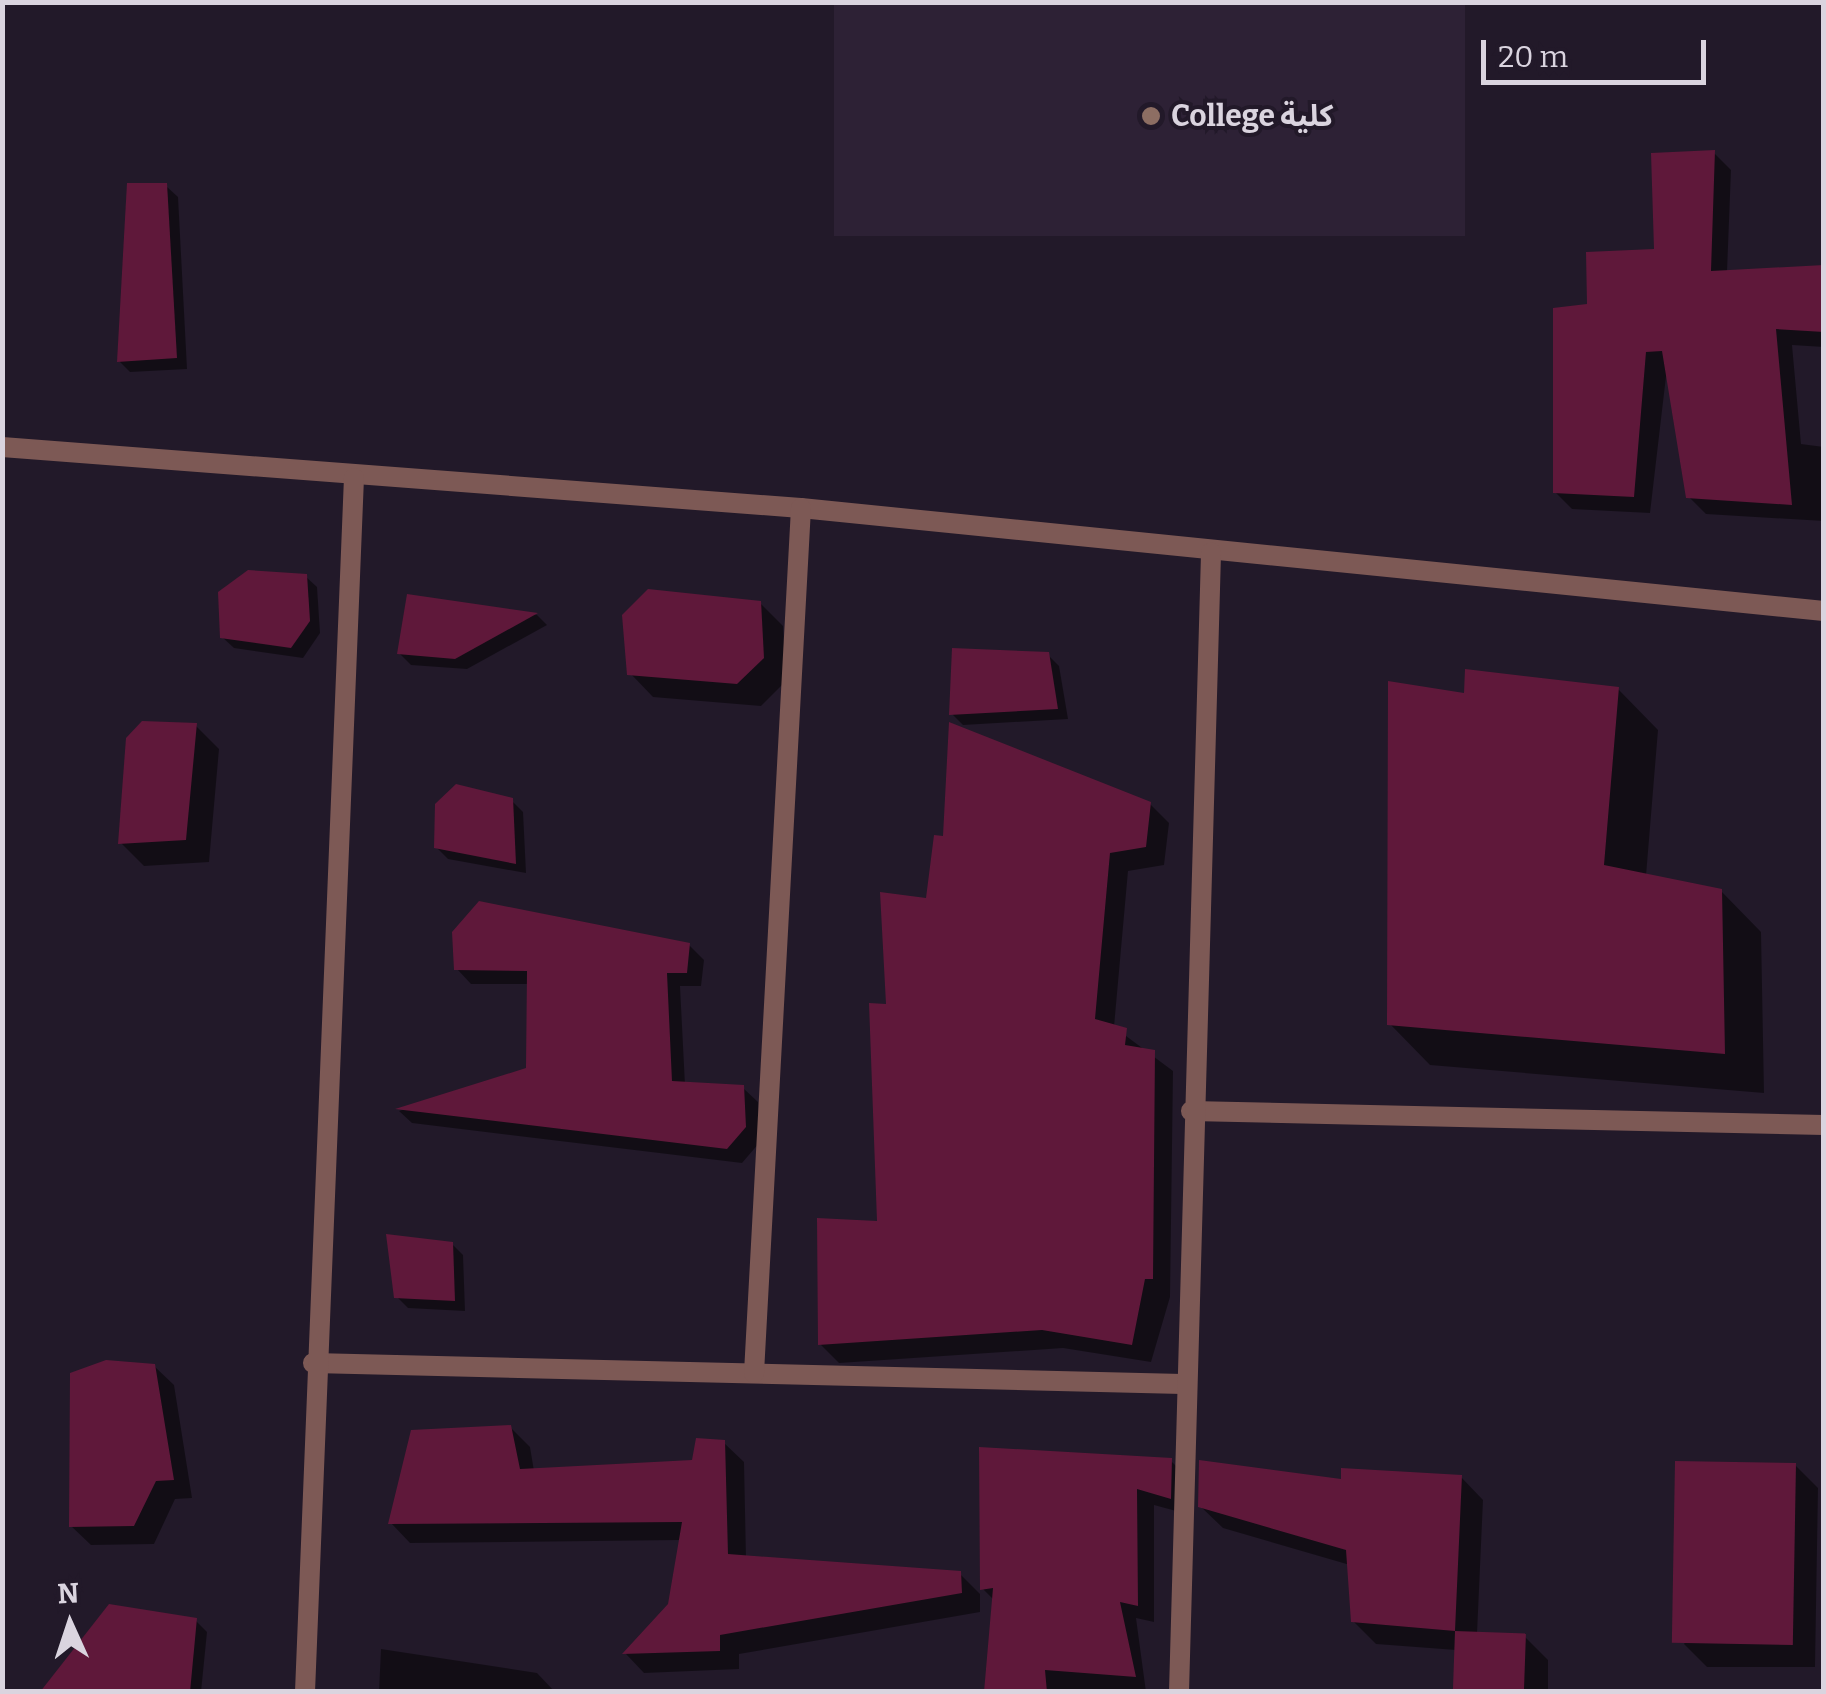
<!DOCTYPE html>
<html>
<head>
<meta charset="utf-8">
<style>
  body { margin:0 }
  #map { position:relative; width:1826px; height:1694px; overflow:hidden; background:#221929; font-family:Bitter,"Noto Sans Arabic",serif }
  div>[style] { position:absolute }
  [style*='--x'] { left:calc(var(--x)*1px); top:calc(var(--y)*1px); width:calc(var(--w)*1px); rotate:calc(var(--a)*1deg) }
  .built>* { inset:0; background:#2d2135; transform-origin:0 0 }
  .shadow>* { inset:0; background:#0007 }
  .building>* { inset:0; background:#5f183a; transform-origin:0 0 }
  .street>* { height:20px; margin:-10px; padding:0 10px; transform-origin:10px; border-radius:10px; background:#7d5955 }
  .dots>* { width:28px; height:28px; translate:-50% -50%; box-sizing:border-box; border:5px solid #221929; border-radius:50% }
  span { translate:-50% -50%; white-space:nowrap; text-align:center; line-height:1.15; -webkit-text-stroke:8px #221929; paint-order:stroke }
  .poi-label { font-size:30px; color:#dad4df; font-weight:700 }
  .left { translate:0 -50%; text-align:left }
  .frame { position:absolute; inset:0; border:5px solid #dad4df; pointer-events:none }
  .north { position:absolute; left:20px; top:1574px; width:100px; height:100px; -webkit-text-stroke:8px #221929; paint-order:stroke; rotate:357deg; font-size:28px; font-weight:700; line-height:40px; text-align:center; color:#dad4df }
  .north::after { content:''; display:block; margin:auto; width:35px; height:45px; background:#dad4df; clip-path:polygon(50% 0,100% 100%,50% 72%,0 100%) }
  .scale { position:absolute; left:1481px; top:40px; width:225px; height:45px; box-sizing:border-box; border:5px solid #dad4df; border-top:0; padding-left:12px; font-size:30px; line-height:35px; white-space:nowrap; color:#dad4df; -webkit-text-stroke:8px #221929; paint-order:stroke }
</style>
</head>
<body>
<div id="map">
  <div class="built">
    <div style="left:834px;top:3px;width:631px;height:233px"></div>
  </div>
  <div class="shadow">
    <div style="clip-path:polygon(1714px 153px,1731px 170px,1727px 272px,1824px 267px,1824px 347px,1792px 345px,1801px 444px,1824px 447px,1824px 521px,1706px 514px,1689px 497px,1667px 368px,1650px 513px,1572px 509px,1555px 492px,1590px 307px,1656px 251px)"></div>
    <div style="clip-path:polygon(166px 186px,178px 197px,187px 369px,130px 372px,119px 361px)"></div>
    <div style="clip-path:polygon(305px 576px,317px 587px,320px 633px,303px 658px,234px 648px,222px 637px)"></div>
    <div style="clip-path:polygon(409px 597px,537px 615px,547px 625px,467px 669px,411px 665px,400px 654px)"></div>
    <div style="clip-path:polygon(760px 603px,783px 626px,786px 681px,761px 706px,653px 697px,630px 673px)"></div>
    <div style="clip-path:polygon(1048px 655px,1059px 666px,1068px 719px,963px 725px,952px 714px)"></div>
    <div style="clip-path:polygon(1618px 689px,1658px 730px,1646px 876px,1721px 891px,1761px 932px,1764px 1093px,1430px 1065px,1390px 1024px,1467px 696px)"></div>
    <div style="clip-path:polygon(196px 726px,219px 749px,209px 862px,144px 866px,121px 843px)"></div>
    <div style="clip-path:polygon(512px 801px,523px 812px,526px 873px,448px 859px,436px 847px)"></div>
    <div style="clip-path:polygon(1150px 804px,1169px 823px,1164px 865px,1128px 871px,1114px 1027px,1173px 1071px,1170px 1297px,1151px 1362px,1063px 1348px,839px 1363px,820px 1344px,879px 1223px,888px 1006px,929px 901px)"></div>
    <div style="clip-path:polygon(689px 945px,704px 960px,701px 986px,680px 986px,685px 1085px,743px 1088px,758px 1102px,760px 1142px,742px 1163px,412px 1123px,399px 1111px,528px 1070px,529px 984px,471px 984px,457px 969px)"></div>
    <div style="clip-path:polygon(452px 1244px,463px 1255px,465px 1311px,408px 1308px,397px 1297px)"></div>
    <div style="clip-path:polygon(154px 1366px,174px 1385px,192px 1498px,175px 1499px,154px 1544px,91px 1545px,71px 1526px)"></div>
    <div style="clip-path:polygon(510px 1427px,530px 1447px,534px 1471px,694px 1462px,724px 1443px,744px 1462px,746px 1558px,960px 1574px,980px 1594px,980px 1612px,739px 1654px,739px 1669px,644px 1673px,626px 1654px,670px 1605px,681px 1540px,410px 1543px,391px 1523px)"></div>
    <div style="clip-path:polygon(1171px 1461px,1188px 1478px,1187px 1514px,1154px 1505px,1154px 1622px,1136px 1618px,1146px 1692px,987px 1692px,995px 1601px,983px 1589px)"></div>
    <div style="clip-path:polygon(1795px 1465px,1818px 1488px,1815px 1667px,1707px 1667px,1684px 1644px)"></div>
    <div style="clip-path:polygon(1461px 1477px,1483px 1500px,1477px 1634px,1525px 1637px,1548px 1660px,1548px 1692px,1454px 1692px,1456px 1650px,1376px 1644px,1353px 1621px,1350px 1565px,1223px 1528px,1200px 1506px,1344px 1481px)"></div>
    <div style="clip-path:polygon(195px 1620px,207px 1632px,201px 1692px,74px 1692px)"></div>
    <div style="clip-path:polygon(381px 1649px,537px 1673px,555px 1692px,379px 1692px)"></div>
  </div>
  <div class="building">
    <div style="clip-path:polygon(1715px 150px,1711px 271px,1824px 265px,1824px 332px,1776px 329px,1792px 505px,1686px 498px,1662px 351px,1646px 352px,1634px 497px,1553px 493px,1553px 308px,1587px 304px,1586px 252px,1654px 249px,1651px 153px)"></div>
    <div style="clip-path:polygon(127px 183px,167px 183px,177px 358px,117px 362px)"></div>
    <div style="clip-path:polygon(248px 570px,307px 574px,310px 621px,291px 648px,220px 638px,218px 592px)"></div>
    <div style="clip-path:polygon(648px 589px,761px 601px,764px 658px,737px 684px,627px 675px,622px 615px)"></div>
    <div style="clip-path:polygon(407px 594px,538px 613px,455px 659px,397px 654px)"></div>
    <div style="clip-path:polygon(952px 648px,1049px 652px,1058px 709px,949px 715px)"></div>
    <div style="clip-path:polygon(1465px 669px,1619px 687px,1604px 865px,1722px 889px,1725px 1054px,1387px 1025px,1388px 681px,1464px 693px)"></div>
    <div style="clip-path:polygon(142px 721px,197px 723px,186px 840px,118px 844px,126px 738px)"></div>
    <div style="clip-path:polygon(949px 722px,1151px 802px,1146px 847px,1110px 853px,1095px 1019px,1127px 1028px,1125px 1045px,1155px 1050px,1153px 1279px,1145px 1279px,1132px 1345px,1042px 1330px,818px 1345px,817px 1218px,877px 1221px,869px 1003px,886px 1004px,880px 892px,926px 898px,934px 835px,943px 836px)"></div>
    <div style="clip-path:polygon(456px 784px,513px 798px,516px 864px,434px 848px,435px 804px)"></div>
    <div style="clip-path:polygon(479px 901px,690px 943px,687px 973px,667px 973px,672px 1081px,744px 1085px,746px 1127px,727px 1149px,395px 1109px,526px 1068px,527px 971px,454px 970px,452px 932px)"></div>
    <div style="clip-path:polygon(386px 1234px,453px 1242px,455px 1301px,394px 1298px)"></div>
    <div style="clip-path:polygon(106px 1360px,155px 1364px,174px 1480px,156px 1481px,134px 1526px,69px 1527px,70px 1373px)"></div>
    <div style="clip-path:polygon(511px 1425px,520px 1469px,692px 1460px,696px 1438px,725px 1440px,728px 1554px,961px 1571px,962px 1593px,720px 1635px,720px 1651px,622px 1654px,668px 1604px,682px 1522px,388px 1524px,411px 1430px)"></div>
    <div style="clip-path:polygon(979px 1447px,1172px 1458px,1171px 1499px,1137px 1489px,1138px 1606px,1120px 1602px,1136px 1677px,1045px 1670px,1047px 1692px,984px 1692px,993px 1588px,980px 1590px)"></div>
    <div style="clip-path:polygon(1199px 1460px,1341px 1479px,1341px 1468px,1462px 1475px,1455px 1631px,1351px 1622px,1346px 1550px,1198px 1507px)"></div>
    <div style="left:1796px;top:1463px;width:182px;height:121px;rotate:91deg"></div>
    <div style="clip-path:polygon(109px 1604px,197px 1618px,190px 1692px,40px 1692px)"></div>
    <div style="left:1455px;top:1631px;width:71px;height:61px;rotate:2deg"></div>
  </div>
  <div class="street">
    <div style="--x:2;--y:447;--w:801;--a:4.37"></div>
    <div style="--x:801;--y:508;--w:1028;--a:5.75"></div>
    <div style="--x:1191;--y:1111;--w:633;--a:1.27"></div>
    <div style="--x:313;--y:1363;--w:870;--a:1.38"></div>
    <div style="--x:754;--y:1373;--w:866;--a:-86.89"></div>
    <div style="--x:305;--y:1692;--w:1215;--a:-87.69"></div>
    <div style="--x:1179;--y:1692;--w:1140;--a:-88.39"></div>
  </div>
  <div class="dots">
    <div style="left:1151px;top:116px;background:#8d6e63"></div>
  </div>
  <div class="poi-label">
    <span class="left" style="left:1171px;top:116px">College كلية</span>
  </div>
  <div class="frame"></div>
  <div class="north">N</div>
  <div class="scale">20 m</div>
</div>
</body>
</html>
